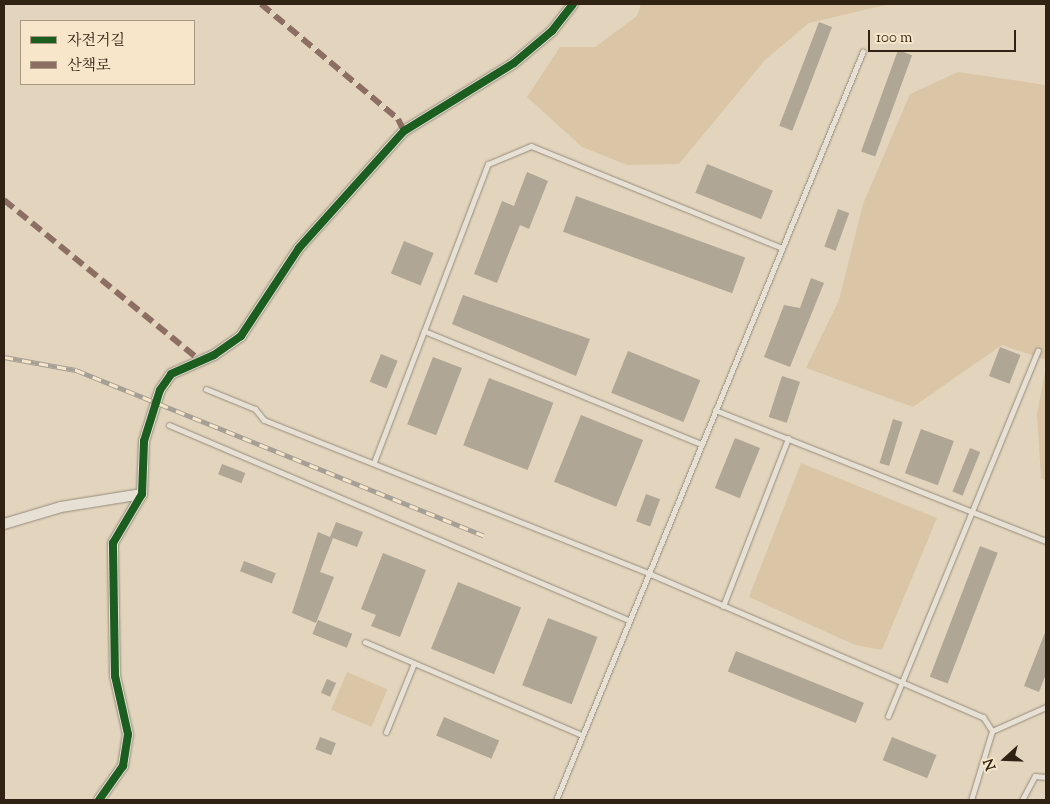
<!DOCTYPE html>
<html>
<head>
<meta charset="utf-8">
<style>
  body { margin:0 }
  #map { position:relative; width:1050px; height:804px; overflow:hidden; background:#e3d5bd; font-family:"Sorts Mill Goudy","Noto Serif KR",serif }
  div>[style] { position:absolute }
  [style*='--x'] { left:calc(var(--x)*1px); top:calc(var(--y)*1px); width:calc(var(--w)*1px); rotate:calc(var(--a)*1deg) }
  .green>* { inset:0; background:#dac6a6; transform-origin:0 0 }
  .building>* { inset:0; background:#b0a695; transform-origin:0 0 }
  .roads { filter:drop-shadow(0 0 1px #958b7c) drop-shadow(0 0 1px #958b7c) }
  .service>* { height:5px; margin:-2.5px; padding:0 2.5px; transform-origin:2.5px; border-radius:2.5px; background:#e7e0d5 }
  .minor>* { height:10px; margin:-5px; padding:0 5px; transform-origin:5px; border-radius:5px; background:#e7e0d5 }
  .rail>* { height:5px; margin-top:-2.5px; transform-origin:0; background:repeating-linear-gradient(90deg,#f7e6ca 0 9px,#a69f95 0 18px); box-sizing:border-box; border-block:1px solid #a69f95 }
  .quiet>* { height:6px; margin-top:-3px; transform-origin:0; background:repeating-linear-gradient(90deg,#8d6e63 0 12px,transparent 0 18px) }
  .cycleway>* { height:8px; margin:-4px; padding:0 4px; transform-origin:4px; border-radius:4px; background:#1b5e20 }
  span { translate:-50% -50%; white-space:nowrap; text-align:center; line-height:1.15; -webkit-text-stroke:5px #f7e6ca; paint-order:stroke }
  .frame { position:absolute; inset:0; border:5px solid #312314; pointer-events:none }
  .legend { position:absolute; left:20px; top:20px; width:175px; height:65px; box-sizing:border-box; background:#f7e6ca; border:1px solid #a89881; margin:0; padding:6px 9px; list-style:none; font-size:15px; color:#312314 }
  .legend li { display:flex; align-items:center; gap:10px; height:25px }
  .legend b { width:25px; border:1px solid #a89881 }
  .north { position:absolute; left:980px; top:734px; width:50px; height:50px; -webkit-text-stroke:4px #f7e6ca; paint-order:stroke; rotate:250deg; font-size:14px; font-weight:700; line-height:20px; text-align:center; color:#312314 }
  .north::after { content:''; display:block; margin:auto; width:18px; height:22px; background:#312314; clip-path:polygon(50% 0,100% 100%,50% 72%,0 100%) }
  .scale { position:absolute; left:868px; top:30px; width:148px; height:22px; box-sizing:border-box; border:2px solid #312314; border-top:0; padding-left:6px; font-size:15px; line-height:18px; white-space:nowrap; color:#312314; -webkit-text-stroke:4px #f7e6ca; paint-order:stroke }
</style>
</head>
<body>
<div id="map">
  <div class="green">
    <div style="clip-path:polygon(641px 4px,890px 4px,809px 23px,765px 60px,679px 164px,627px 165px,582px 147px,527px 97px,560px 47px,595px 47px,637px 16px)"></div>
    <div style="clip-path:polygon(958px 72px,1046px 85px,1046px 360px,1002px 345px,913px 407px,806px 368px,839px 300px,863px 204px,910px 94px)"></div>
    <div style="clip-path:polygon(1046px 366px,1046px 481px,1041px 478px,1037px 414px)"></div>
    <div style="clip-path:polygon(801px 463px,937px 518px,882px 650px,855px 645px,749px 597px)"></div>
    <div style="left:347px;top:672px;width:44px;height:41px;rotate:23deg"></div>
  </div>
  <div class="building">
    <div style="left:819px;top:22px;width:14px;height:111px;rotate:21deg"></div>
    <div style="left:898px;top:50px;width:15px;height:108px;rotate:20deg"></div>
    <div style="left:707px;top:164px;width:71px;height:31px;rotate:22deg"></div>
    <div style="clip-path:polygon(527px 172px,548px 181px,529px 229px,520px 225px,497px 283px,474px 274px,502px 201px,514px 206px)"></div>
    <div style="left:576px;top:196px;width:180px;height:38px;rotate:20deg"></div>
    <div style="left:838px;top:209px;width:12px;height:40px;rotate:20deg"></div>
    <div style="left:404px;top:241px;width:32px;height:35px;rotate:22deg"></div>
    <div style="clip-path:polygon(811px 278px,824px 283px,790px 367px,764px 357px,784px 305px,800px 308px)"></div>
    <div style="clip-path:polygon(463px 295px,590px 339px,576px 376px,452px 324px)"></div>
    <div style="left:1000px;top:347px;width:22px;height:31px;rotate:21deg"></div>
    <div style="left:628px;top:351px;width:78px;height:45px;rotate:22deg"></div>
    <div style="left:381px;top:354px;width:18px;height:30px;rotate:22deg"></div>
    <div style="left:433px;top:357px;width:31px;height:72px;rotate:21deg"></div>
    <div style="left:782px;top:376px;width:19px;height:43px;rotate:18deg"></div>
    <div style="left:489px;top:378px;width:69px;height:72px;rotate:21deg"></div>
    <div style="left:581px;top:415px;width:67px;height:72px;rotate:22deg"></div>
    <div style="left:893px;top:419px;width:10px;height:46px;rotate:17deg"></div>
    <div style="left:921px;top:429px;width:35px;height:47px;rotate:20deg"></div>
    <div style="left:735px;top:438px;width:27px;height:54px;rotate:22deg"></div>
    <div style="left:970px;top:448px;width:11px;height:47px;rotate:22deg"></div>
    <div style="left:222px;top:464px;width:25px;height:11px;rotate:21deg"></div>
    <div style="left:646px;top:494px;width:15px;height:29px;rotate:20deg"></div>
    <div style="clip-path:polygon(336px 522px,363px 532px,357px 547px,333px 538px,320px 572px,334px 577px,316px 623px,292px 613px,318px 532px,330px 537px)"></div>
    <div style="left:980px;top:546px;width:19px;height:140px;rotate:21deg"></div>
    <div style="clip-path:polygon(383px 553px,426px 570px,400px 637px,371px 626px,376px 615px,361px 609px)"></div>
    <div style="left:244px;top:561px;width:34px;height:11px;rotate:21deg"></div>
    <div style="left:458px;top:582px;width:68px;height:72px;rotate:22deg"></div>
    <div style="left:548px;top:618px;width:53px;height:72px;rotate:21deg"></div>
    <div style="left:318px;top:620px;width:37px;height:15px;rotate:22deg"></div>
    <div style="clip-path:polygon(1046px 630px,1046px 674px,1039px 692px,1024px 686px)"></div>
    <div style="left:736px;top:651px;width:138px;height:22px;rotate:22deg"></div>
    <div style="left:327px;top:679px;width:10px;height:15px;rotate:24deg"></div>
    <div style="left:444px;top:717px;width:60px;height:20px;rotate:23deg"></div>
    <div style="left:320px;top:737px;width:17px;height:13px;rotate:21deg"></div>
    <div style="left:892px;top:737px;width:48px;height:25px;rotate:22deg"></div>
  </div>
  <div class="roads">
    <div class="service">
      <div style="--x:424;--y:331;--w:299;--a:22.2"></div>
      <div style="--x:206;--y:389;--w:53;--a:22.2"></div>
      <div style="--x:255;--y:409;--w:14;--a:51"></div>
      <div style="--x:264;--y:420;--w:413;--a:21.7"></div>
      <div style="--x:648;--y:573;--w:365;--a:23.3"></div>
      <div style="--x:983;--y:717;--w:17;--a:57"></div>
      <div style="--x:992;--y:731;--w:72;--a:106.9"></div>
      <div style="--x:715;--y:410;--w:356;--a:21.6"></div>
      <div style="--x:169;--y:425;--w:499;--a:23"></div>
      <div style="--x:374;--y:462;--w:319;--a:-69.1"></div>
      <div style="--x:488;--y:164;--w:47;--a:-22.7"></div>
      <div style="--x:531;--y:146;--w:271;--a:22.1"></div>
      <div style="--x:723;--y:606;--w:180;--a:-68.8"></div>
      <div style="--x:365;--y:642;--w:236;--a:23.2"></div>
      <div style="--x:888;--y:716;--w:395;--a:-67.7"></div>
      <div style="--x:992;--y:731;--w:59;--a:-24"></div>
      <div style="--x:386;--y:732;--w:74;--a:-67.9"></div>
      <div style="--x:556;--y:800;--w:809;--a:-67.71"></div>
      <div style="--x:1022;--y:800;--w:27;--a:-62"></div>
      <div style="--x:1035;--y:776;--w:11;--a:5"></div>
    </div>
    <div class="minor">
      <div style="--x:4;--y:524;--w:59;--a:-16.6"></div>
      <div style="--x:61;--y:507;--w:82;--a:-9.1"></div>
      <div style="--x:99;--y:800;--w:42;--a:-54.8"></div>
      <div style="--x:123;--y:766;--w:32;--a:-81"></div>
      <div style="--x:128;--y:734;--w:59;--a:-102.6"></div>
      <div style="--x:115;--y:676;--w:133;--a:-90.9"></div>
      <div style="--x:113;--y:543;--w:57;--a:-59.4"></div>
      <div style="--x:142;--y:494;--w:53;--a:-87.8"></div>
      <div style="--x:144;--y:441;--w:53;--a:-72.6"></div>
      <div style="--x:160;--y:390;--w:19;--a:-55"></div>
      <div style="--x:171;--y:374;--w:47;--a:-23.8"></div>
      <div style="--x:214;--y:355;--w:33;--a:-35"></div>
      <div style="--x:241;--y:336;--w:105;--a:-56.6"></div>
      <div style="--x:299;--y:248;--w:157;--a:-48.1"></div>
      <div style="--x:404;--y:131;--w:129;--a:-31.7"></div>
      <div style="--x:514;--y:63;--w:50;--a:-40.1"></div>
      <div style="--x:552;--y:31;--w:34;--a:-52"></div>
    </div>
  </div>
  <div class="rail">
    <div style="--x:4;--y:357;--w:73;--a:10.2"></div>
    <div style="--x:76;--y:370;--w:440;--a:22.1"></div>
  </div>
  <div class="quiet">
    <div style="--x:261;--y:4;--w:179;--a:40"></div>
    <div style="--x:398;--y:119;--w:13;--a:63"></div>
    <div style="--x:4;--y:200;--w:254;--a:39.3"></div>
  </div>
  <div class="cycleway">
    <div style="--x:99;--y:800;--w:42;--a:-54.8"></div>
    <div style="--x:123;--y:766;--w:32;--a:-81"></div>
    <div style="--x:128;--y:734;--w:59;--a:-102.6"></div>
    <div style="--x:115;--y:676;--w:133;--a:-90.9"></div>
    <div style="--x:113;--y:543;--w:57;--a:-59.4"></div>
    <div style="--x:142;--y:494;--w:53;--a:-87.8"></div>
    <div style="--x:144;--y:441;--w:53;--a:-72.6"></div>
    <div style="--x:160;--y:390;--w:19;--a:-55"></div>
    <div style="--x:171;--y:374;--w:47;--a:-23.8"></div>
    <div style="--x:214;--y:355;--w:33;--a:-35"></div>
    <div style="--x:241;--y:336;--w:105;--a:-56.6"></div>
    <div style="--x:299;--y:248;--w:157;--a:-48.1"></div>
    <div style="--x:404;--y:131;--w:129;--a:-31.7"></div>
    <div style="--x:514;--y:63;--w:50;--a:-40.1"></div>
    <div style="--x:552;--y:31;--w:34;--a:-52"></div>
  </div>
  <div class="frame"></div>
  <ul class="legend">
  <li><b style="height:6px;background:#1b5e20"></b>자전거길</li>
  <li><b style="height:6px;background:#8d6e63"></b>산책로</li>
  </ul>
  <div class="north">N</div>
  <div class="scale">100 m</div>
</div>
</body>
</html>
